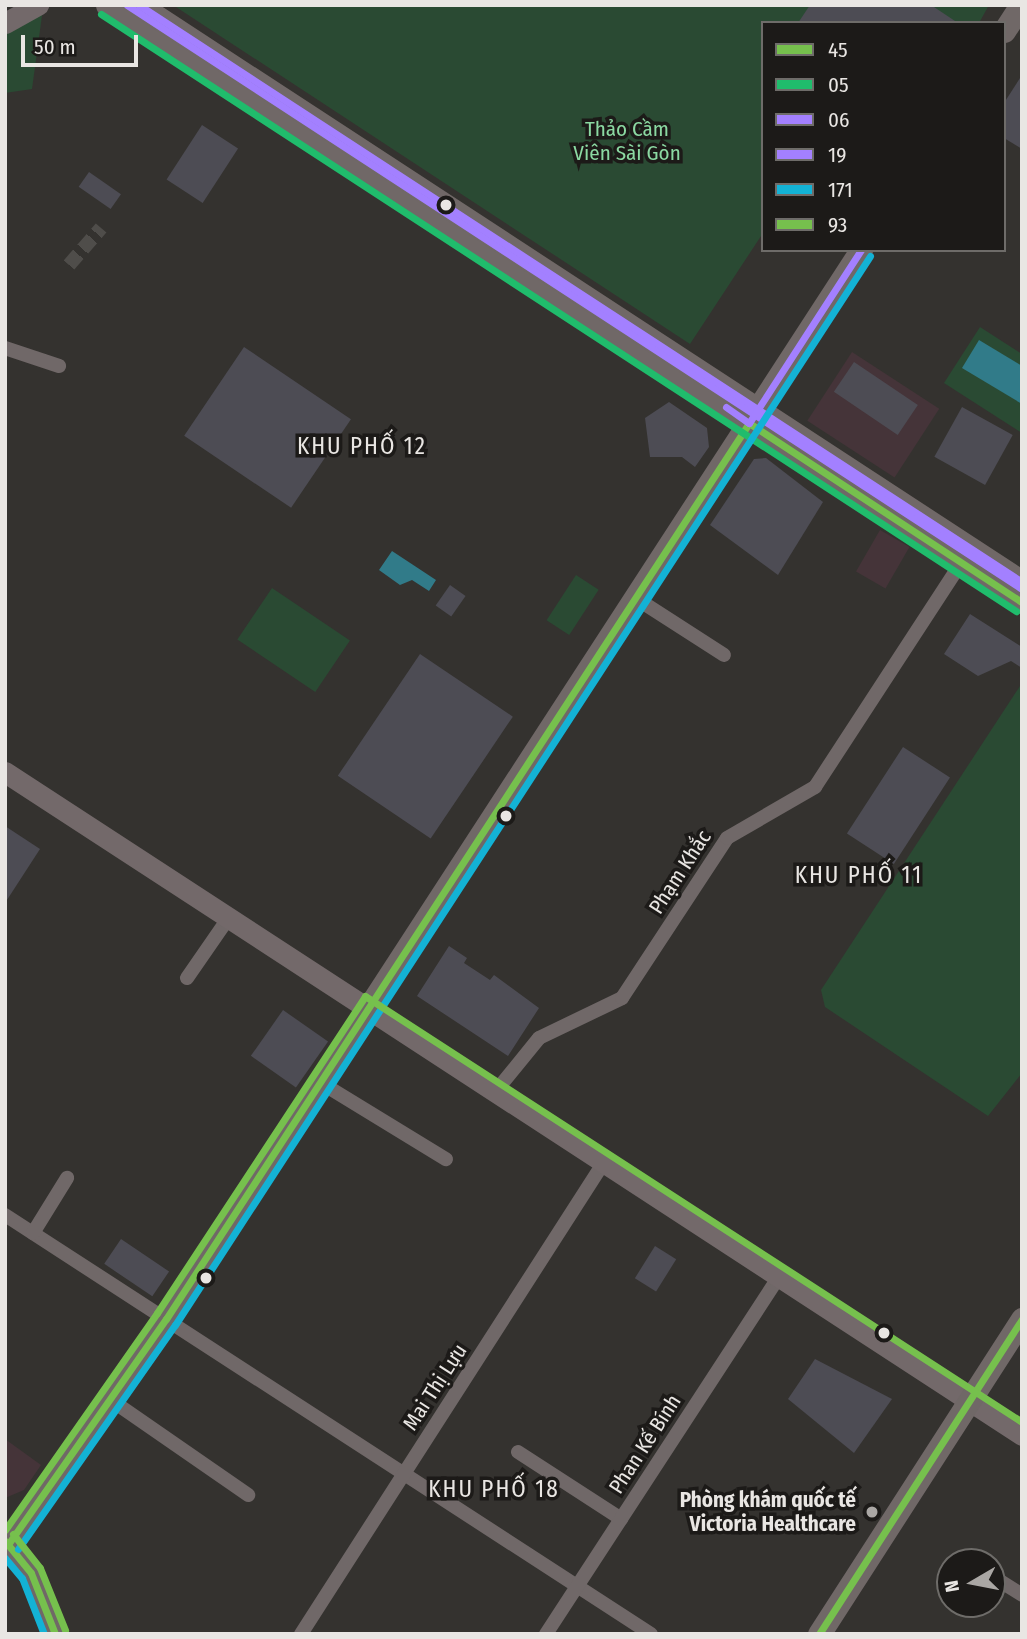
<!DOCTYPE html>
<html>
<head>
<meta charset="utf-8">
<style>
  body { margin:0 }
  #map { position:relative; width:1027px; height:1639px; overflow:hidden; background:#34322f; font-family:"Fira Sans Condensed",sans-serif }
  div>[style] { position:absolute }
  [style*='--x'] { left:calc(var(--x)*1px); top:calc(var(--y)*1px); width:calc(var(--w)*1px); rotate:calc(var(--a)*1deg) }
  .commercial>* { inset:0; background:#453439; transform-origin:0 0 }
  .green>* { inset:0; background:#2a4a33; transform-origin:0 0 }
  .water>* { inset:0; background:#317b89 }
  .building>* { inset:0; background:#4d4c54; transform-origin:0 0 }
  .street-tunnel>* { height:14px; margin-top:-7px; transform-origin:0; background:repeating-linear-gradient(90deg,#4f4d4a 0 14px,transparent 0 21px) }
  .street>* { height:14px; margin:-7px; padding:0 7px; transform-origin:7px; border-radius:7px; background:#706868 }
  .secondary>* { height:21px; margin:-10.5px; padding:0 10.5px; transform-origin:10.5px; border-radius:10.5px; background:#73696a }
  .primary>* { height:23px; margin:-11.5px; padding:0 11.5px; transform-origin:11.5px; border-radius:11.5px; background:#706867 }
  .bus-1>* { height:7px; margin:-3.5px; padding:0 3.5px; transform-origin:3.5px; border-radius:3.5px; background:#76c04d }
  .bus-2>* { height:7px; margin:-3.5px; padding:0 3.5px; transform-origin:3.5px; border-radius:3.5px; background:#20bc6c }
  .bus-3>* { height:7px; margin:-3.5px; padding:0 3.5px; transform-origin:3.5px; border-radius:3.5px; background:#a380ff }
  .bus-4>* { height:7px; margin:-3.5px; padding:0 3.5px; transform-origin:3.5px; border-radius:3.5px; background:#a380ff }
  .bus-5>* { height:7px; margin:-3.5px; padding:0 3.5px; transform-origin:3.5px; border-radius:3.5px; background:#13b2d5 }
  .bus-6>* { height:7px; margin:-3.5px; padding:0 3.5px; transform-origin:3.5px; border-radius:3.5px; background:#76c04d }
  .dots>* { width:19px; height:19px; translate:-50% -50%; box-sizing:border-box; border:4px solid #1c1a18; border-radius:50% }
  span { translate:-50% -50%; white-space:nowrap; text-align:center; line-height:1.15; -webkit-text-stroke:7px #1c1a18; paint-order:stroke }
  .park-label { font-size:21px; color:#8bd9a2 }
  .street-label { font-size:21px; color:#e9e6e3 }
  .poi-label { font-size:21px; color:#e9e6e3; font-weight:700 }
  .right { translate:-100% -50%; text-align:right }
  .neighbourhood-label { font-size:23px; color:#e9e6e3; letter-spacing:2px }
  .frame { position:absolute; inset:0; border:7px solid #e9e6e3; pointer-events:none }
  .legend { position:absolute; left:761px; top:21px; width:245px; height:231px; box-sizing:border-box; background:#1c1a18; border:2px solid #6e6c69; margin:0; padding:9px 12px; list-style:none; font-size:21px; color:#e9e6e3 }
  .legend li { display:flex; align-items:center; gap:14px; height:35px }
  .legend b { width:35px; border:2px solid #6e6c69 }
  .north { position:absolute; left:936px; top:1548px; width:70px; height:70px; box-sizing:border-box; background:#1c1a18; border:2px solid #6e6c69; border-radius:50%; rotate:260deg; font-size:19px; font-weight:700; line-height:28px; text-align:center; color:#e9e6e3 }
  .north::after { content:''; display:block; margin:auto; width:24px; height:32px; background:#aaa7a4; clip-path:polygon(50% 0,100% 100%,50% 72%,0 100%) }
  .scale { position:absolute; left:21px; top:35px; width:117px; height:32px; box-sizing:border-box; border:4px solid #e9e6e3; border-top:0; padding-left:9px; font-size:21px; line-height:24px; white-space:nowrap; color:#e9e6e3; -webkit-text-stroke:5px #1c1a18; paint-order:stroke }
</style>
</head>
<body>
<div id="map">
  <div class="commercial">
    <div style="left:852px;top:352px;width:104px;height:82px;rotate:33deg"></div>
    <div style="left:880px;top:530px;width:34px;height:48px;rotate:30deg"></div>
    <div style="clip-path:polygon(5px 1439px,41px 1465px,24px 1490px,5px 1498px)"></div>
  </div>
  <div class="green">
    <div style="clip-path:polygon(173px 5px,989px 5px,979px 23px,763px 23px,763px 233px,690px 344px)"></div>
    <div style="clip-path:polygon(43px 8px,32px 89px,5px 93px,5px 29px)"></div>
    <div style="clip-path:polygon(980px 327px,1022px 354px,1022px 433px,944px 383px)"></div>
    <div style="left:576px;top:575px;width:27px;height:54px;rotate:33deg"></div>
    <div style="left:272px;top:588px;width:94px;height:62px;rotate:34deg"></div>
    <div style="clip-path:polygon(1022px 683px,1022px 1073px,988px 1116px,825px 1007px,821px 990px)"></div>
  </div>
  <div class="water">
    <div style="clip-path:polygon(979px 340px,1022px 366px,1022px 404px,962px 368px)"></div>
    <div style="clip-path:polygon(392px 551px,436px 580px,429px 591px,412px 580px,400px 585px,379px 570px)"></div>
  </div>
  <div class="building">
    <div style="clip-path:polygon(810px 5px,931px 5px,958px 23px,798px 23px)"></div>
    <div style="clip-path:polygon(1022px 75px,1022px 149px,1004px 138px,1004px 103px)"></div>
    <div style="left:202px;top:125px;width:43px;height:65px;rotate:33deg"></div>
    <div style="left:89px;top:172px;width:39px;height:18px;rotate:35deg"></div>
    <div style="left:244px;top:347px;width:129px;height:107px;rotate:34deg"></div>
    <div style="left:854px;top:362px;width:77px;height:36px;rotate:34deg"></div>
    <div style="clip-path:polygon(669px 402px,707px 428px,709px 447px,695px 467px,682px 457px,650px 457px,645px 418px)"></div>
    <div style="left:962px;top:407px;width:58px;height:57px;rotate:29deg"></div>
    <div style="clip-path:polygon(766px 458px,823px 502px,778px 575px,710px 525px,754px 459px)"></div>
    <div style="left:450px;top:585px;width:19px;height:25px;rotate:35deg"></div>
    <div style="clip-path:polygon(970px 614px,1022px 647px,1022px 668px,1011px 661px,978px 676px,944px 654px)"></div>
    <div style="left:420px;top:654px;width:112px;height:147px;rotate:34deg"></div>
    <div style="left:903px;top:747px;width:56px;height:103px;rotate:33deg"></div>
    <div style="clip-path:polygon(5px 826px,40px 849px,5px 903px)"></div>
    <div style="clip-path:polygon(449px 946px,467px 958px,464px 963px,490px 980px,494px 975px,539px 1008px,508px 1056px,417px 996px)"></div>
    <div style="left:283px;top:1010px;width:55px;height:56px;rotate:35deg"></div>
    <div style="left:121px;top:1239px;width:58px;height:30px;rotate:34deg"></div>
    <div style="left:655px;top:1246px;width:25px;height:38px;rotate:32deg"></div>
    <div style="clip-path:polygon(815px 1359px,892px 1399px,854px 1453px,788px 1399px)"></div>
  </div>
  <div class="street-tunnel">
    <div style="--x:69;--y:265;--w:49;--a:-49.1"></div>
  </div>
  <div class="street">
    <div style="--x:5;--y:348;--w:57;--a:18.4"></div>
    <div style="--x:634;--y:597;--w:107;--a:32.8"></div>
    <div style="--x:187;--y:978;--w:75;--a:-55.3"></div>
    <div style="--x:318;--y:1081;--w:150;--a:31.4"></div>
    <div style="--x:496;--y:1091;--w:68;--a:-50.9"></div>
    <div style="--x:539;--y:1038;--w:92;--a:-25.7"></div>
    <div style="--x:622;--y:998;--w:191;--a:-56.7"></div>
    <div style="--x:727;--y:838;--w:102;--a:-30.1"></div>
    <div style="--x:815;--y:787;--w:267;--a:-56.9"></div>
    <div style="--x:5;--y:1215;--w:770;--a:32.97"></div>
    <div style="--x:33;--y:1233;--w:65;--a:-58.3"></div>
    <div style="--x:111;--y:1400;--w:167;--a:34.7"></div>
    <div style="--x:518;--y:1452;--w:123;--a:33"></div>
    <div style="--x:992;--y:1576;--w:36;--a:32"></div>
    <div style="--x:301;--y:1634;--w:561;--a:-57.3"></div>
    <div style="--x:546;--y:1634;--w:426;--a:-56.9"></div>
  </div>
  <div class="secondary">
    <div style="--x:5;--y:23;--w:38;--a:-29"></div>
    <div style="--x:5;--y:772;--w:1214;--a:33.1"></div>
  </div>
  <div class="primary">
    <div style="--x:107;--y:5;--w:1093;--a:33.12"></div>
    <div style="--x:139;--y:5;--w:1055;--a:33.16"></div>
    <div style="--x:1004;--y:31;--w:31;--a:-57"></div>
    <div style="--x:5;--y:1541;--w:41;--a:50.9"></div>
    <div style="--x:31;--y:1573;--w:66;--a:68.5"></div>
    <div style="--x:9;--y:1543;--w:274;--a:-55"></div>
    <div style="--x:166;--y:1319;--w:1275;--a:-56.97"></div>
    <div style="--x:819;--y:1634;--w:375;--a:-57.2"></div>
  </div>
  <div class="bus-1">
    <div style="--x:5;--y:1541;--w:41;--a:50.9"></div>
    <div style="--x:31;--y:1573;--w:66;--a:68.5"></div>
    <div style="--x:9;--y:1543;--w:274;--a:-55"></div>
    <div style="--x:166;--y:1319;--w:1069;--a:-56.95"></div>
    <div style="--x:749;--y:423;--w:326;--a:33.3"></div>
    <div style="--x:819;--y:1634;--w:375;--a:-57.2"></div>
  </div>
  <div class="bus-2">
    <div style="--x:101;--y:14;--w:1093;--a:33.12"></div>
  </div>
  <div class="bus-3">
    <div style="--x:127;--y:5;--w:1069;--a:33.13"></div>
  </div>
  <div class="bus-4">
    <div style="--x:139;--y:5;--w:1055;--a:33.16"></div>
    <div style="--x:726;--y:407;--w:28;--a:35"></div>
    <div style="--x:749;--y:423;--w:206;--a:-57.1"></div>
  </div>
  <div class="bus-5">
    <div style="--x:18;--y:1549;--w:274;--a:-55"></div>
    <div style="--x:175;--y:1325;--w:1275;--a:-56.97"></div>
    <div style="--x:5;--y:1558;--w:26;--a:50"></div>
    <div style="--x:22;--y:1578;--w:60;--a:68.6"></div>
  </div>
  <div class="bus-6">
    <div style="--x:5;--y:1530;--w:265;--a:-55"></div>
    <div style="--x:157;--y:1313;--w:379;--a:-56.7"></div>
    <div style="--x:365;--y:996;--w:783;--a:32.96"></div>
    <div style="--x:13;--y:1534;--w:43;--a:51.5"></div>
    <div style="--x:40;--y:1568;--w:67;--a:68"></div>
  </div>
  <div class="dots">
    <div style="left:446px;top:205px;background:#e9e6e3"></div>
    <div style="left:506px;top:816px;background:#e9e6e3"></div>
    <div style="left:206px;top:1278px;background:#e9e6e3"></div>
    <div style="left:884px;top:1333px;background:#e9e6e3"></div>
    <div style="left:872px;top:1512px;background:#aaa7a4"></div>
  </div>
  <div class="park-label">
    <span style="left:627px;top:141px">Thảo Cầm<br>Viên Sài Gòn</span>
  </div>
  <div class="street-label">
    <span style="left:680px;top:872px;rotate:-57deg">Phạm Khắc</span>
    <span style="left:435px;top:1387px;rotate:-57deg">Mai Thị Lựu</span>
    <span style="left:645px;top:1444px;rotate:-57deg">Phan Kế Bính</span>
  </div>
  <div class="poi-label">
    <span class="right" style="left:856px;top:1512px">Phòng khám quốc tế<br>Victoria Healthcare</span>
  </div>
  <div class="neighbourhood-label">
    <span style="left:362px;top:446px">KHU PHỐ 12</span>
    <span style="left:859px;top:875px">KHU PHỐ 11</span>
    <span style="left:494px;top:1489px">KHU PHỐ 18</span>
  </div>
  <div class="frame"></div>
  <ul class="legend">
  <li><b style="height:9px;background:#76c04d"></b>45</li>
  <li><b style="height:9px;background:#20bc6c"></b>05</li>
  <li><b style="height:9px;background:#a380ff"></b>06</li>
  <li><b style="height:9px;background:#a380ff"></b>19</li>
  <li><b style="height:9px;background:#13b2d5"></b>171</li>
  <li><b style="height:9px;background:#76c04d"></b>93</li>
  </ul>
  <div class="north">N</div>
  <div class="scale">50 m</div>
</div>
</body>
</html>
